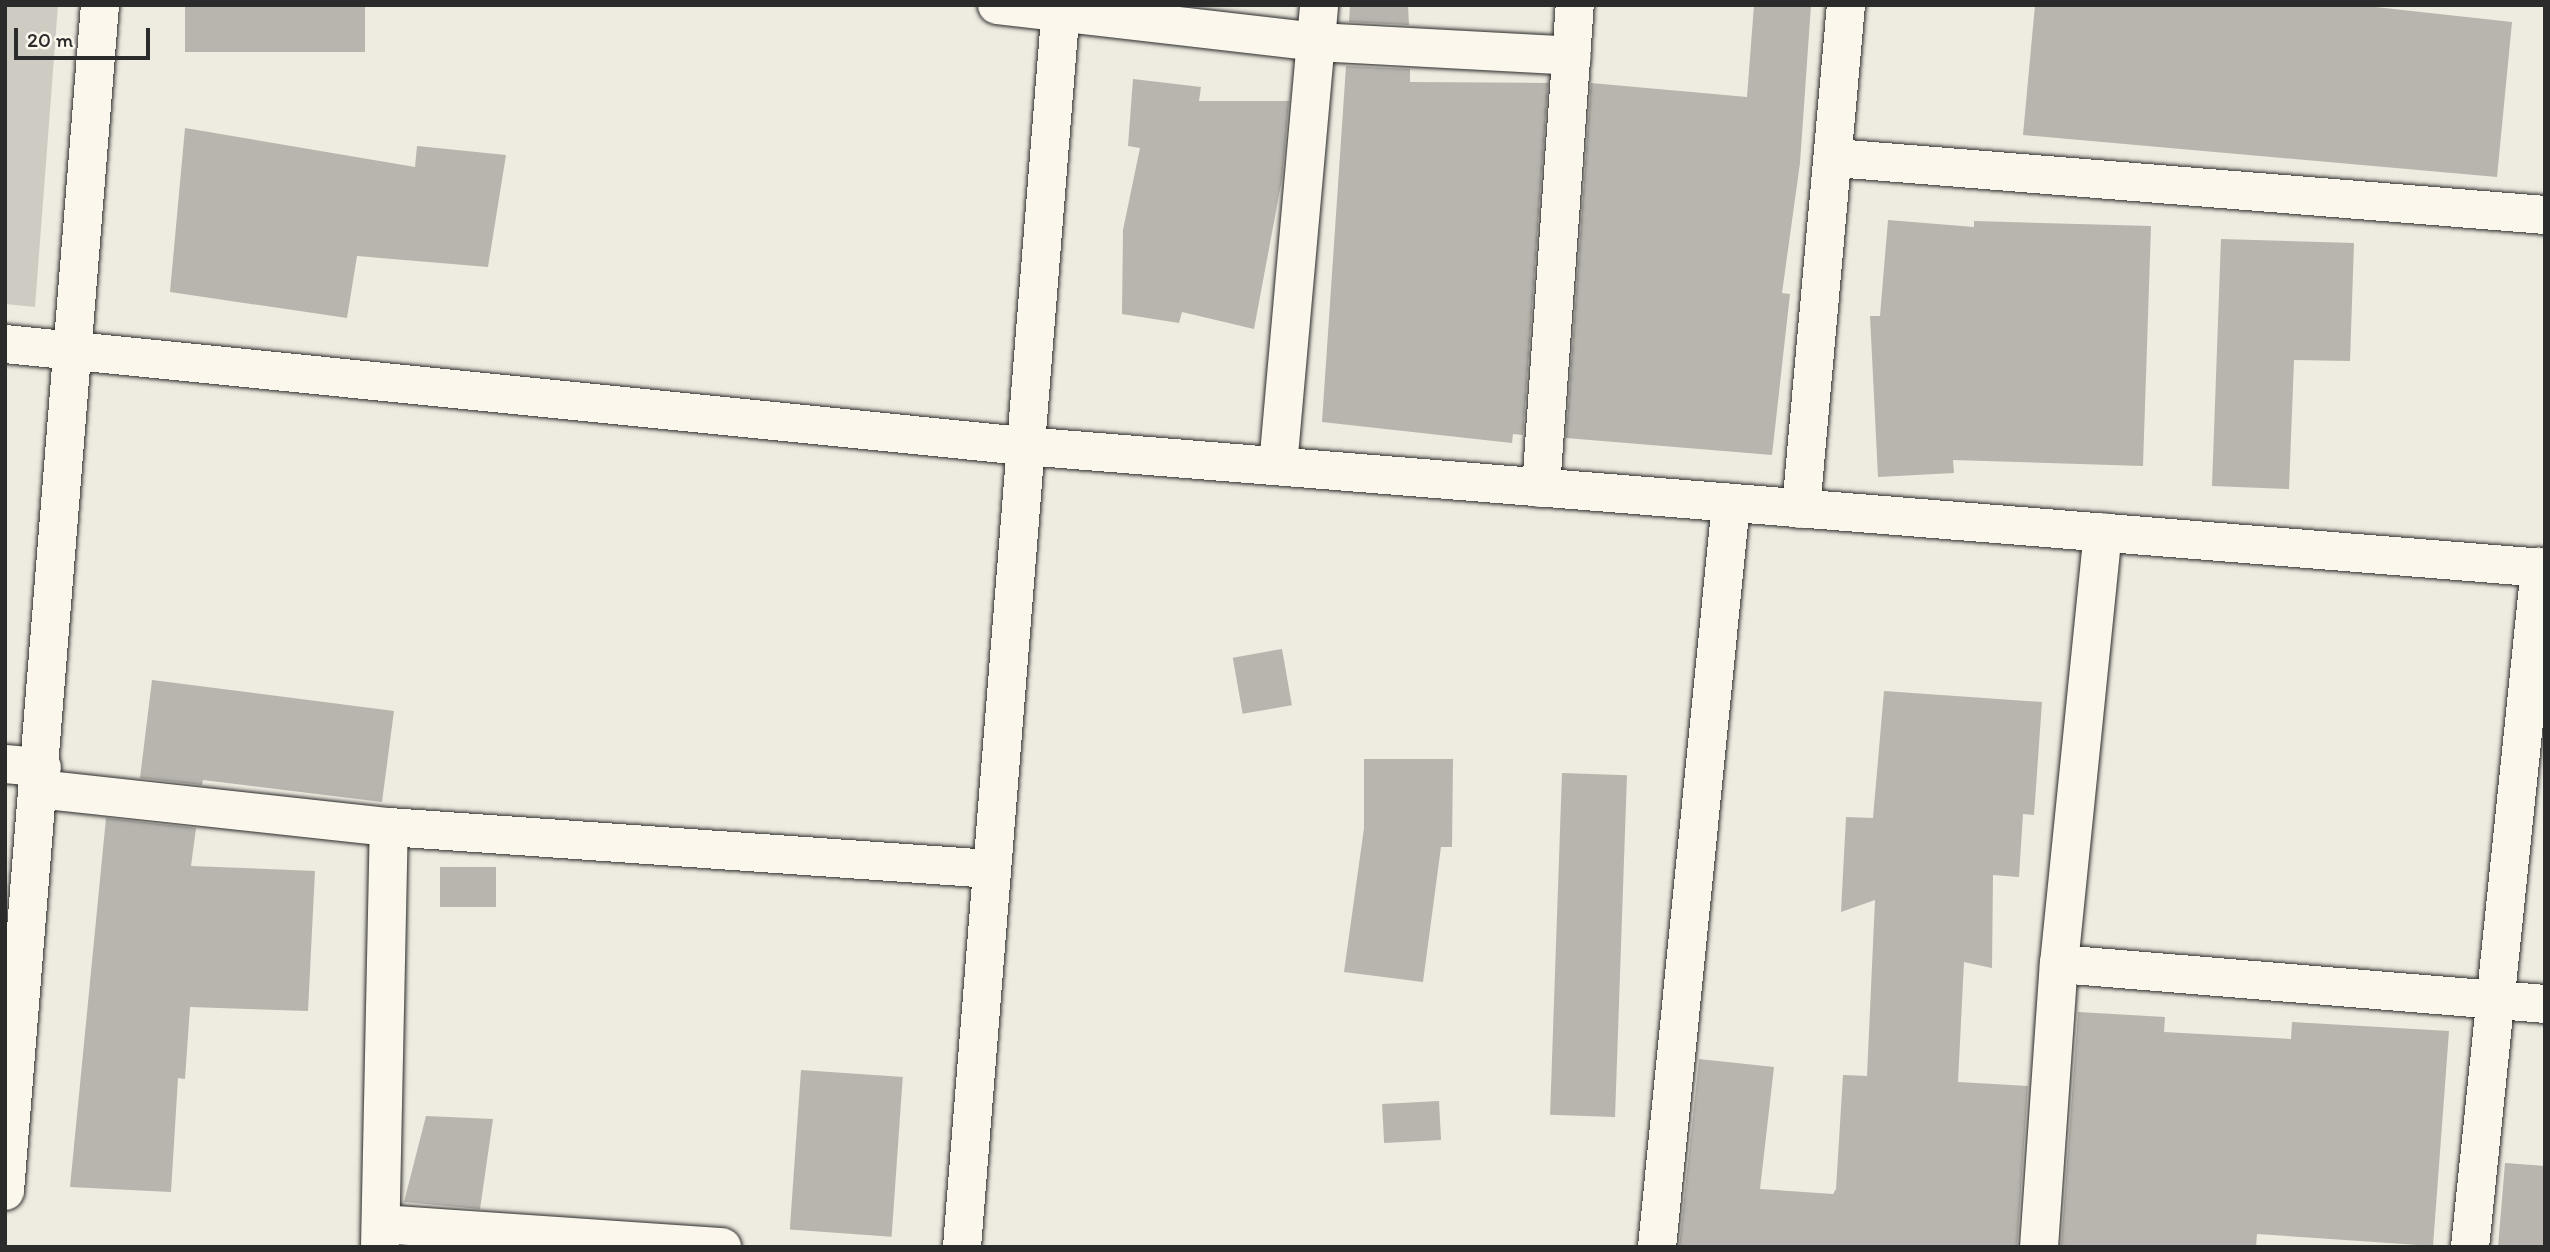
<!DOCTYPE html>
<html>
<head>
<meta charset="utf-8">
<style>
  body { margin:0 }
  #map { position:relative; width:2550px; height:1252px; overflow:hidden; background:#eeebe0; font-family:Itim,sans-serif }
  div>[style] { position:absolute }
  [style*='--x'] { left:calc(var(--x)*1px); top:calc(var(--y)*1px); width:calc(var(--w)*1px); rotate:calc(var(--a)*1deg) }
  .green>* { inset:0; background:#cecbc2 }
  .building>* { inset:0; background:#b8b5ae; transform-origin:0 0 }
  .roads { filter:drop-shadow(0 0 2px #2b2b2b) drop-shadow(0 0 2px #2b2b2b) }
  .minor>* { height:38px; margin:-19px; padding:0 19px; transform-origin:19px; border-radius:19px; background:#fbf7ec }
  span { translate:-50% -50%; white-space:nowrap; text-align:center; line-height:1.15; -webkit-text-stroke:7px #fbf7ec; paint-order:stroke }
  .frame { position:absolute; inset:0; border:7px solid #2b2b2b; pointer-events:none }
  .scale { position:absolute; left:14px; top:28px; width:136px; height:32px; box-sizing:border-box; border:4px solid #2b2b2b; border-top:0; padding-left:9px; font-size:21px; line-height:24px; white-space:nowrap; color:#2b2b2b; -webkit-text-stroke:5px #fbf7ec; paint-order:stroke }
</style>
</head>
<body>
<div id="map">
  <div class="green">
    <div style="clip-path:polygon(5px 5px,58px 5px,35px 307px,5px 304px)"></div>
  </div>
  <div class="building">
    <div style="left:185px;top:5px;width:180px;height:47px"></div>
    <div style="clip-path:polygon(1350px 5px,1408px 5px,1409px 25px,1349px 22px)"></div>
    <div style="clip-path:polygon(1754px 5px,1811px 5px,1800px 163px,1782px 293px,1790px 294px,1772px 455px,1566px 438px,1591px 83px,1747px 97px)"></div>
    <div style="clip-path:polygon(2035px 5px,2357px 5px,2512px 22px,2497px 177px,2023px 135px)"></div>
    <div style="clip-path:polygon(1346px 66px,1410px 69px,1410px 82px,1548px 83px,1523px 435px,1513px 434px,1512px 443px,1322px 422px)"></div>
    <div style="clip-path:polygon(1133px 79px,1201px 87px,1199px 101px,1289px 101px,1282px 179px,1254px 329px,1182px 312px,1179px 323px,1122px 314px,1123px 230px,1140px 148px,1128px 146px)"></div>
    <div style="clip-path:polygon(185px 128px,415px 167px,417px 146px,506px 155px,488px 267px,357px 256px,347px 318px,170px 292px)"></div>
    <div style="clip-path:polygon(1888px 220px,1974px 227px,1974px 221px,2151px 226px,2143px 466px,1953px 460px,1954px 473px,1878px 477px,1870px 316px,1880px 316px)"></div>
    <div style="clip-path:polygon(2221px 239px,2354px 243px,2350px 361px,2294px 360px,2289px 489px,2212px 486px)"></div>
    <div style="left:1282px;top:649px;width:57px;height:50px;rotate:80deg"></div>
    <div style="clip-path:polygon(152px 680px,394px 711px,382px 802px,203px 780px,202px 785px,140px 778px)"></div>
    <div style="clip-path:polygon(1884px 691px,2042px 702px,2034px 815px,2023px 814px,2019px 877px,1993px 875px,1992px 968px,1964px 962px,1958px 1082px,2028px 1086px,2017px 1247px,1679px 1247px,1699px 1059px,1774px 1067px,1760px 1189px,1833px 1194px,1836px 1189px,1843px 1075px,1867px 1076px,1875px 900px,1841px 912px,1846px 817px,1873px 818px)"></div>
    <div style="clip-path:polygon(1364px 759px,1453px 759px,1452px 847px,1441px 847px,1423px 982px,1344px 972px,1364px 828px)"></div>
    <div style="left:1562px;top:773px;width:65px;height:342px;rotate:2deg"></div>
    <div style="clip-path:polygon(106px 818px,196px 828px,191px 866px,315px 871px,308px 1011px,190px 1007px,185px 1079px,178px 1078px,171px 1192px,70px 1187px)"></div>
    <div style="left:440px;top:867px;width:56px;height:40px"></div>
    <div style="clip-path:polygon(2078px 1012px,2165px 1017px,2164px 1032px,2291px 1039px,2292px 1022px,2449px 1031px,2433px 1246px,2257px 1234px,2256px 1247px,2061px 1247px)"></div>
    <div style="left:801px;top:1070px;width:102px;height:160px;rotate:4deg"></div>
    <div style="left:1439px;top:1101px;width:39px;height:57px;rotate:87deg"></div>
    <div style="clip-path:polygon(426px 1116px,493px 1119px,480px 1209px,404px 1202px)"></div>
    <div style="clip-path:polygon(2505px 1163px,2545px 1166px,2545px 1247px,2498px 1247px)"></div>
  </div>
  <div class="roads">
    <div class="minor">
      <div style="--x:997;--y:5;--w:322;--a:6.6"></div>
      <div style="--x:1317;--y:42;--w:255;--a:3.1"></div>
      <div style="--x:1835;--y:158;--w:712;--a:4.59"></div>
      <div style="--x:5;--y:344;--w:1024;--a:5.72"></div>
      <div style="--x:1024;--y:446;--w:1526;--a:4.59"></div>
      <div style="--x:1278;--y:466;--w:463;--a:-84.9"></div>
      <div style="--x:1541;--y:488;--w:484;--a:-86"></div>
      <div style="--x:1801;--y:509;--w:506;--a:-84.9"></div>
      <div style="--x:5;--y:764;--w:37;--a:5"></div>
      <div style="--x:38;--y:789;--w:353;--a:6.2"></div>
      <div style="--x:389;--y:827;--w:603;--a:3.99"></div>
      <div style="--x:2059;--y:964;--w:488;--a:4.7"></div>
      <div style="--x:5;--y:1191;--w:1190;--a:-85.42"></div>
      <div style="--x:381;--y:1224;--w:342;--a:3.9"></div>
      <div style="--x:380;--y:1247;--w:420;--a:-88.8"></div>
      <div style="--x:962;--y:1247;--w:1246;--a:-85.44"></div>
      <div style="--x:1657;--y:1247;--w:748;--a:-84.32"></div>
      <div style="--x:2039;--y:1247;--w:284;--a:-86"></div>
      <div style="--x:2059;--y:964;--w:434;--a:-84.2"></div>
      <div style="--x:2470;--y:1247;--w:684;--a:-84.12"></div>
    </div>
  </div>
  <div class="frame"></div>
  <div class="scale">20 m</div>
</div>
</body>
</html>
